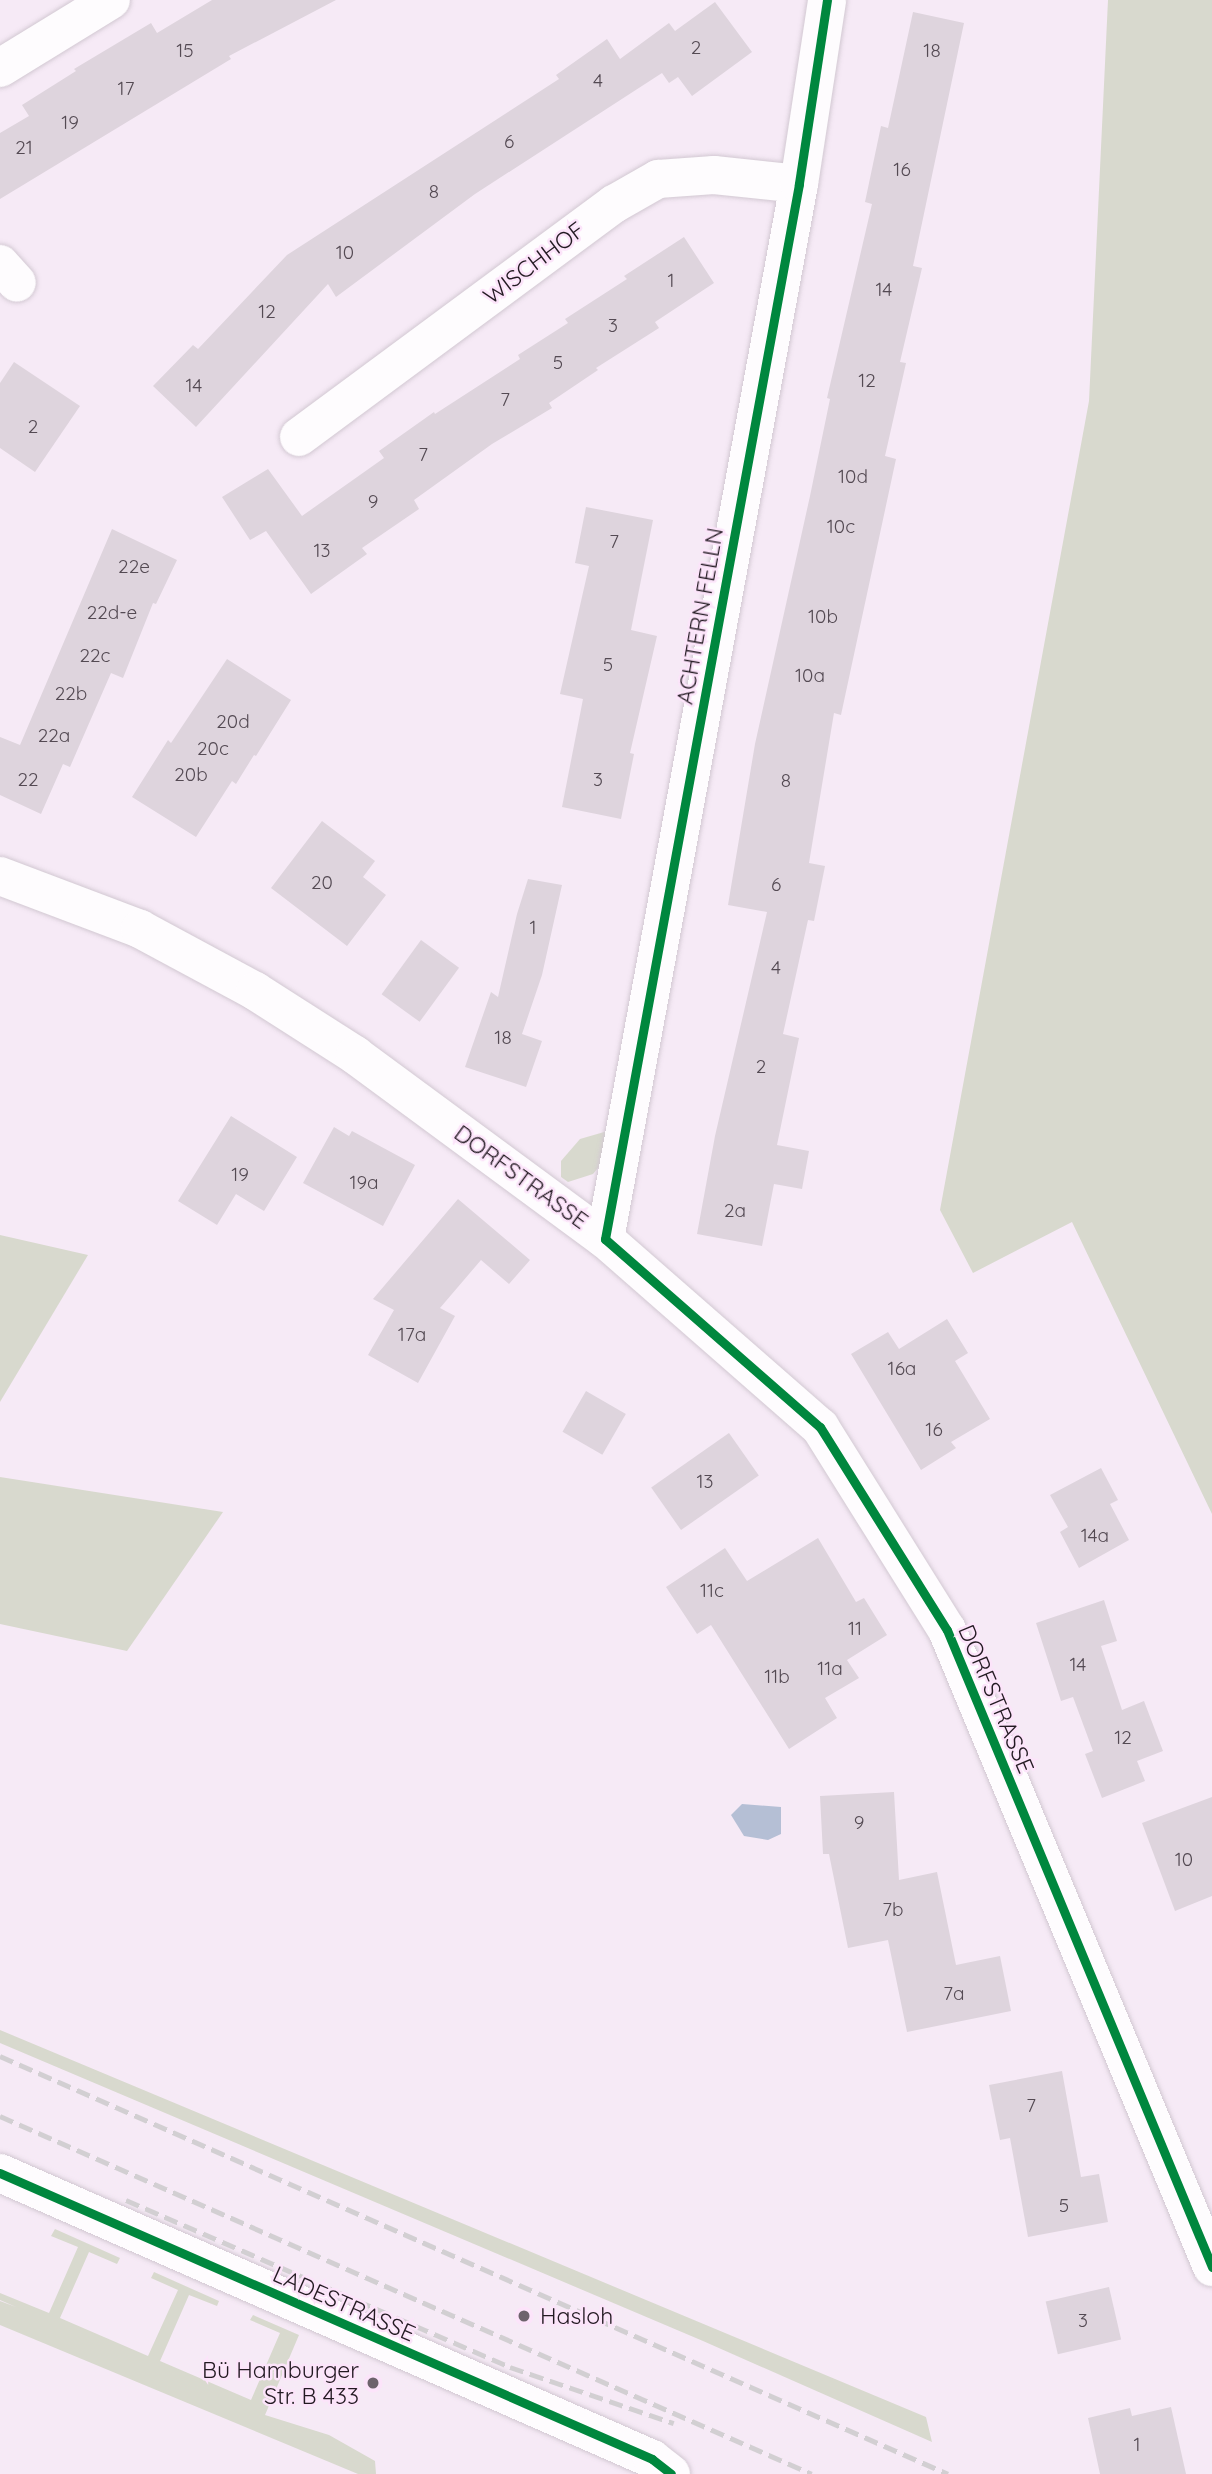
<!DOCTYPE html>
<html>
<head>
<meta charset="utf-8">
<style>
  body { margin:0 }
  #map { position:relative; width:1212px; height:2474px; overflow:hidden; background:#f6eaf6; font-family:Quicksand,sans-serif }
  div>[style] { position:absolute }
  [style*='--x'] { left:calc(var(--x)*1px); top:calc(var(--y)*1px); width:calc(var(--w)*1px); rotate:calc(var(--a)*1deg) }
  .green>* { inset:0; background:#d8d9ce }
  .water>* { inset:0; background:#b5bfd5 }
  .building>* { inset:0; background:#ded4dd; transform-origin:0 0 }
  .roads { filter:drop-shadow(0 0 2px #d2c8d2) drop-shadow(0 0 2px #d2c8d2) }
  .minor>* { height:38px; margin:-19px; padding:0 19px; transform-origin:19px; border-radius:19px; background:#fefcfe }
  .rail>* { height:5px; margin-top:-2.5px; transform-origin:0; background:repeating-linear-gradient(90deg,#d2cfd2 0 14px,transparent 0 21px) }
  .cycleway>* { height:9px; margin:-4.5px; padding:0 4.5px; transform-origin:4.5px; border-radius:4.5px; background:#00873e }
  .dots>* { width:19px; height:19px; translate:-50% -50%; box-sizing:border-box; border:4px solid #fce4fa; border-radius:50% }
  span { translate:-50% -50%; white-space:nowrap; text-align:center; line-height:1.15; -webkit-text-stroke:5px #fce4fa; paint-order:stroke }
  .number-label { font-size:19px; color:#544a53 }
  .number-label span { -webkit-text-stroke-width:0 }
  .street-label { font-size:23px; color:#231a22 }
  .poi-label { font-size:23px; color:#231a22 }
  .left { translate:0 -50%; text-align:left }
  .right { translate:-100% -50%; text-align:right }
</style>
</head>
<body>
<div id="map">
  <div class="green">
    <div style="clip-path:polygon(1108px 0,1212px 0,1212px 1514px,1072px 1222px,973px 1273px,940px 1210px,1089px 401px)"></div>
    <div style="clip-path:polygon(611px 1130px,603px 1162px,593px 1174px,568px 1182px,561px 1177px,561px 1161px,580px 1139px)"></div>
    <div style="clip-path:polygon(0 1235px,88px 1255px,0 1402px)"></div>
    <div style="clip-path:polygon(0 1477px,223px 1512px,127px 1651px,0 1624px)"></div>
    <div style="clip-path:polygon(0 2030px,926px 2417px,932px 2442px,703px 2341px,0 2043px)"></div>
    <div style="clip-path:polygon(55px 2229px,120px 2258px,117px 2264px,89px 2252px,60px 2318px,148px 2356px,178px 2290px,151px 2278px,154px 2272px,219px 2301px,217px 2306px,189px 2295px,160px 2361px,251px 2400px,280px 2333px,250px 2320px,253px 2315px,299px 2335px,265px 2415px,329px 2435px,375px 2461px,376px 2474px,358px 2474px,0 2325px,0 2301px,16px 2307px,0 2300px,0 2293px,49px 2313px,78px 2247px,51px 2236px)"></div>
  </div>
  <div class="water">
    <div style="clip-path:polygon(742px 1804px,781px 1807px,781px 1834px,768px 1840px,744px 1836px,731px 1815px)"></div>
  </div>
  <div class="building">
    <div style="clip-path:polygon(212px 0,336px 0,229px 56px,231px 59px,0 199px,0 133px,29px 116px,22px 105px,76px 71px,74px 69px,151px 23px,157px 33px)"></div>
    <div style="clip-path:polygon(715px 2px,752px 52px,692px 96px,678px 77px,669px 83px,662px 73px,475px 194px,336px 297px,328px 284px,196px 427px,153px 386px,193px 345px,198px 349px,287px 255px,559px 79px,556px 75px,607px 39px,620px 59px,669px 23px,675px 31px)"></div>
    <div style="clip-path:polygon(913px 12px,964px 23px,913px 266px,922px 268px,900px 362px,906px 363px,885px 456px,896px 459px,841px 715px,834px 713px,809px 863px,825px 866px,814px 921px,808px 920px,783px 1034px,799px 1038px,777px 1145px,809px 1151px,802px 1189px,774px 1184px,762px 1246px,697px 1234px,715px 1136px,767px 912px,728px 905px,755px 744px,810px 496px,830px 399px,827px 398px,872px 204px,865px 202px,881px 126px,888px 128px)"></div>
    <div style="clip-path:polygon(684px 237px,714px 283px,655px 322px,659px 328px,596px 368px,598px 370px,549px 403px,552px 408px,492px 444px,414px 500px,419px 509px,362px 548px,367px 554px,311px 594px,266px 531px,250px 540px,222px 497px,268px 469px,302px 516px,384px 458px,379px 451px,434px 412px,435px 414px,520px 359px,518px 355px,568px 323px,565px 319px,627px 279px,624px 276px)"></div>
    <div style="clip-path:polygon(14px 362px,80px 406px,35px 472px,0 448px,0 383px)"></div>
    <div style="clip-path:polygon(586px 507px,653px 520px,631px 630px,657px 636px,630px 753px,634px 754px,621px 819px,562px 807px,583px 699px,560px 694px,589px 566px,575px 563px)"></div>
    <div style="clip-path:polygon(112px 529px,177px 560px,156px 604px,153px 603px,123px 678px,111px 673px,70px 767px,63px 764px,41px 814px,0 795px,0 737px,20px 745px)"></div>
    <div style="clip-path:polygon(227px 659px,291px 700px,256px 756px,254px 755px,236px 784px,232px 781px,196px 837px,132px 797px,168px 740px,171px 743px)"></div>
    <div style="clip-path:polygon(322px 821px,375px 861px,363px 877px,386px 895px,347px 946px,271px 888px)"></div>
    <div style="clip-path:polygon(528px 879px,562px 885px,542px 975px,522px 1034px,542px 1041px,526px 1087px,465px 1067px,491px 992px,498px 997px,517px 914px)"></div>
    <div style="left:421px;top:940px;width:47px;height:67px;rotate:36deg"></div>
    <div style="clip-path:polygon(231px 1116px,297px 1157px,264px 1211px,236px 1194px,217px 1225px,178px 1201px)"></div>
    <div style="clip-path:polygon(334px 1127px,349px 1136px,352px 1131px,415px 1165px,383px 1226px,303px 1183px)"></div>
    <div style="clip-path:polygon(458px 1199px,530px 1260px,509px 1284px,481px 1260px,440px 1308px,455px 1316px,418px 1383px,368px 1355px,394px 1310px,373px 1299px)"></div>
    <div style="clip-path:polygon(947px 1319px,968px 1353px,955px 1361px,990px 1419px,951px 1442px,956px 1448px,921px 1470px,851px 1354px,888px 1332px,899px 1349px)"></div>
    <div style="left:586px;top:1391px;width:46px;height:47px;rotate:30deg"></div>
    <div style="left:729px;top:1433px;width:52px;height:95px;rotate:55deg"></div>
    <div style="clip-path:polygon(1101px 1468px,1118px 1500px,1110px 1504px,1129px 1540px,1079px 1568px,1060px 1532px,1068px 1527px,1050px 1495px)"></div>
    <div style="clip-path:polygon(818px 1538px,856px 1602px,864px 1598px,887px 1635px,847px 1660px,859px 1678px,825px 1698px,837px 1718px,789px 1749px,711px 1625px,697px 1634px,666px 1587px,725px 1548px,747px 1581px)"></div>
    <div style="clip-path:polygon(1104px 1600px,1117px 1641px,1101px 1646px,1122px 1710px,1144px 1701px,1163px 1751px,1137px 1761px,1145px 1781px,1102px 1798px,1085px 1754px,1093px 1751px,1073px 1697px,1061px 1701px,1036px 1623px)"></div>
    <div style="clip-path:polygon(894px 1792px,899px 1880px,937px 1872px,956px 1965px,1000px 1956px,1011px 2011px,907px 2032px,888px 1940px,848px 1948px,829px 1854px,823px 1854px,820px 1796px)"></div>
    <div style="clip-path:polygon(1212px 1797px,1212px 1896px,1175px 1911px,1142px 1823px)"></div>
    <div style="clip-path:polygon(1062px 2071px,1081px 2177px,1099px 2174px,1108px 2222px,1028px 2237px,1010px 2138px,1000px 2140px,989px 2085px)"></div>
    <div style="left:1109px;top:2287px;width:54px;height:65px;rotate:77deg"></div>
    <div style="clip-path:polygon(1171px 2407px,1186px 2474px,1100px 2474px,1088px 2418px,1130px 2408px,1132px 2416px)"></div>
  </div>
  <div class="roads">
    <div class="minor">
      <div style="--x:0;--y:68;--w:130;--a:-31.5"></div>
      <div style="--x:0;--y:264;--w:25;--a:48"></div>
      <div style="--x:299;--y:437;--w:392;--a:-36.5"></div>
      <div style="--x:614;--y:204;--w:51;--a:-29.6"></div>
      <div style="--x:658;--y:179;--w:56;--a:-4.1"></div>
      <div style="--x:714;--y:175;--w:85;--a:6"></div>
      <div style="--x:0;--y:876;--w:150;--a:20.7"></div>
      <div style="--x:140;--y:929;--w:131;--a:28.3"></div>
      <div style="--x:255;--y:991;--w:119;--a:32.6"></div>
      <div style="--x:355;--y:1055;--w:310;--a:36.4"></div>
      <div style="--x:605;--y:1239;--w:286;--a:41.2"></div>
      <div style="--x:820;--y:1427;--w:239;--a:58"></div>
      <div style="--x:947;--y:1630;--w:690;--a:67.41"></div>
      <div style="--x:605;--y:1239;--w:1073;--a:-79.58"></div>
      <div style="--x:799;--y:184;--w:186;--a:-81.3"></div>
      <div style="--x:0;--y:2173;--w:712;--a:23.68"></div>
      <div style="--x:652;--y:2459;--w:24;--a:38"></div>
    </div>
  </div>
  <div class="rail">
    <div style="--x:0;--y:2056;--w:1036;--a:23.79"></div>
    <div style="--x:0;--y:2116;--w:887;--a:23.79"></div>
    <div style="--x:126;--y:2200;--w:419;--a:23.5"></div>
    <div style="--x:510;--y:2367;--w:173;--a:18.9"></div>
  </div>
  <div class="cycleway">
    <div style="--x:827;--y:0;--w:186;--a:98.7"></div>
    <div style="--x:799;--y:184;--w:1073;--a:100.42"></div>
    <div style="--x:605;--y:1239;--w:286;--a:41.2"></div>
    <div style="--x:820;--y:1427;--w:239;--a:58"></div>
    <div style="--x:947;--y:1630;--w:690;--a:67.41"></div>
    <div style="--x:0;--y:2173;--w:712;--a:23.68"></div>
    <div style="--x:652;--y:2459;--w:24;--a:38"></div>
  </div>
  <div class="dots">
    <div style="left:524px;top:2316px;background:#6d636c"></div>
    <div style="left:373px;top:2383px;background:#6d636c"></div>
  </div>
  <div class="number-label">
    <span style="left:696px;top:48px">2</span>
    <span style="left:185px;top:51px">15</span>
    <span style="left:932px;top:51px">18</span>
    <span style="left:598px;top:81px">4</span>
    <span style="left:126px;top:89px">17</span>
    <span style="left:70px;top:123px">19</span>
    <span style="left:509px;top:142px">6</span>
    <span style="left:24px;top:148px">21</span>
    <span style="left:902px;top:170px">16</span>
    <span style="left:434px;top:192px">8</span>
    <span style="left:345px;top:253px">10</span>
    <span style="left:671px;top:281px">1</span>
    <span style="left:884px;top:290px">14</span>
    <span style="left:267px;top:312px">12</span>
    <span style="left:613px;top:326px">3</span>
    <span style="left:558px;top:363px">5</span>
    <span style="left:867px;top:381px">12</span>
    <span style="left:194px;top:386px">14</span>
    <span style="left:505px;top:400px">7</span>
    <span style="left:33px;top:427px">2</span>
    <span style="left:423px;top:455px">7</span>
    <span style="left:853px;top:477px">10d</span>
    <span style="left:373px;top:502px">9</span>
    <span style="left:841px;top:527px">10c</span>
    <span style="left:614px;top:542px">7</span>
    <span style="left:322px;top:551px">13</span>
    <span style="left:134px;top:567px">22e</span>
    <span style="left:112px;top:613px">22d-e</span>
    <span style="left:823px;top:617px">10b</span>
    <span style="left:95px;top:656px">22c</span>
    <span style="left:608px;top:665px">5</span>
    <span style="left:810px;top:676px">10a</span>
    <span style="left:71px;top:694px">22b</span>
    <span style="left:233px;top:722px">20d</span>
    <span style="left:54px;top:736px">22a</span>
    <span style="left:213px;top:749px">20c</span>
    <span style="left:191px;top:775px">20b</span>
    <span style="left:28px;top:780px">22</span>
    <span style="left:598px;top:780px">3</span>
    <span style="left:786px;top:781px">8</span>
    <span style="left:322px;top:883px">20</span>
    <span style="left:776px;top:885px">6</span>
    <span style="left:533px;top:928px">1</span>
    <span style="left:776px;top:968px">4</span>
    <span style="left:503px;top:1038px">18</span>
    <span style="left:761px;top:1067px">2</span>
    <span style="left:240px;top:1175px">19</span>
    <span style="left:364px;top:1183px">19a</span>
    <span style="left:735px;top:1211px">2a</span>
    <span style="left:412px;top:1335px">17a</span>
    <span style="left:902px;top:1369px">16a</span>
    <span style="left:934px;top:1430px">16</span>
    <span style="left:705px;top:1482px">13</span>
    <span style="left:1095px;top:1536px">14a</span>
    <span style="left:712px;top:1591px">11c</span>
    <span style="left:855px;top:1629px">11</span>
    <span style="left:1078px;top:1665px">14</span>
    <span style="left:830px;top:1669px">11a</span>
    <span style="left:777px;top:1677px">11b</span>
    <span style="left:1123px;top:1738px">12</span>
    <span style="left:859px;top:1823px">9</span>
    <span style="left:1184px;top:1860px">10</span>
    <span style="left:893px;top:1910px">7b</span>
    <span style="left:954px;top:1994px">7a</span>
    <span style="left:1031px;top:2106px">7</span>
    <span style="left:1064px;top:2206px">5</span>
    <span style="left:1083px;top:2321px">3</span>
    <span style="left:1137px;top:2445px">1</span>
  </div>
  <div class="street-label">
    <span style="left:534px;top:263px;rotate:-37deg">WISCHHOF</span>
    <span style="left:700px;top:616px;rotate:-80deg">ACHTERN FELLN</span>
    <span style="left:521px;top:1177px;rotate:36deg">DORFSTRASSE</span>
    <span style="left:996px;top:1699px;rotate:67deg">DORFSTRASSE</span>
    <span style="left:344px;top:2304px;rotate:24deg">LADESTRASSE</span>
  </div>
  <div class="poi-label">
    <span class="left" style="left:540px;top:2316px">Hasloh</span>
    <span class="right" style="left:359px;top:2383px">Bü Hamburger<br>Str. B 433</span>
  </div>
</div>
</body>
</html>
